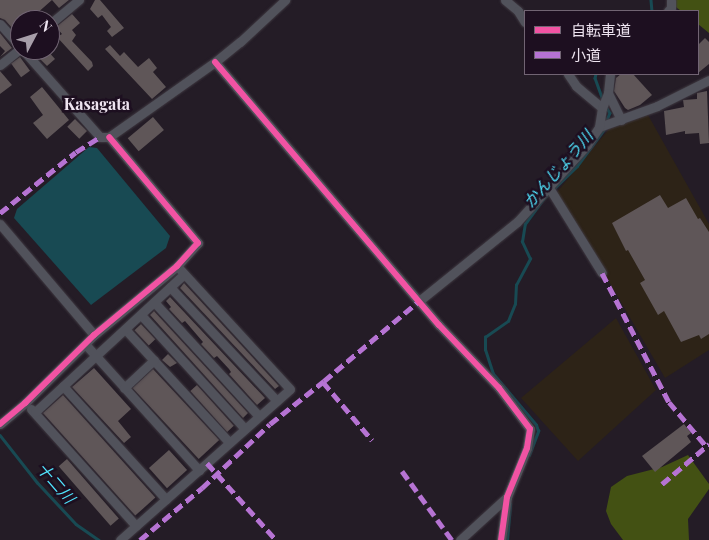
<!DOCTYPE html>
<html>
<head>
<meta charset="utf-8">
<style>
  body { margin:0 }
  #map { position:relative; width:709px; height:540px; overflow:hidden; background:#241c26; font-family:"Playfair Display","Noto Sans JP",serif }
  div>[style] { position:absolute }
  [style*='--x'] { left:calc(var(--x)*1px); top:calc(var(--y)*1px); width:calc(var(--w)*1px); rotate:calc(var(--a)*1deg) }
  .industrial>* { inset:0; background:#2d2317 }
  .forest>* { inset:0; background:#435113 }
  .water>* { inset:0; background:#184a53 }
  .stream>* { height:2.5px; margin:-1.25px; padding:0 1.25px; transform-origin:1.25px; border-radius:1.25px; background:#184a53 }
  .building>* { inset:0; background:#5f5658; transform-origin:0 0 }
  .roads { filter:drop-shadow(0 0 1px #3f3941) drop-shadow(0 0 1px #3f3941) }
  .minor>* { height:9px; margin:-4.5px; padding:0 4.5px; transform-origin:4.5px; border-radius:4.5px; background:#51525b }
  .quiet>* { height:5px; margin-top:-2.5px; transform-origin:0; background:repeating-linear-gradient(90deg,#b673d3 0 10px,transparent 0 15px) }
  .cycleway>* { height:6px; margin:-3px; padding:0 3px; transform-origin:3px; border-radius:3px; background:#f153a3 }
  span { translate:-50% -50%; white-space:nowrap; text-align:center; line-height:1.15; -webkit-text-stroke:5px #1d0f20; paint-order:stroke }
  .neighbourhood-label { font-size:16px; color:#eee4f0; font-weight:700 }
  .water-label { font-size:16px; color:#51e4fd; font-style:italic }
  .legend { position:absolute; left:524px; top:10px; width:175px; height:65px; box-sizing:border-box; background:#1d0f20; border:1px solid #716473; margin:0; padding:6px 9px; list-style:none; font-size:15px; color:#eee4f0 }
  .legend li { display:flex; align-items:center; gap:10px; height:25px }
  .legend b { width:25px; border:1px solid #716473 }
  .north { position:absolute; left:10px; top:10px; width:50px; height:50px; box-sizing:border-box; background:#1d0f20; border:1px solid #716473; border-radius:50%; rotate:50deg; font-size:14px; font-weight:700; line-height:20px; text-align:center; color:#eee4f0 }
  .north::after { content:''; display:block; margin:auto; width:18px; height:22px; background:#a79ea9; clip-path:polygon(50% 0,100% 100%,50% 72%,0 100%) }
</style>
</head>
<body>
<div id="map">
  <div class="industrial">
    <div style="clip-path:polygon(648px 115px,709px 224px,709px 350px,665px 378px,557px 192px,609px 129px)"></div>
    <div style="clip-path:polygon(616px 318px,656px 390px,578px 461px,521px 398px)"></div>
  </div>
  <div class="forest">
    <div style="clip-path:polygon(676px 0,709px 0,709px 33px,698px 24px,698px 11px,681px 11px,676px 7px)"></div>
    <div style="clip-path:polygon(688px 455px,709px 484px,709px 489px,688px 519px,689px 540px,623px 540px,611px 524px,606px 511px,611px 487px,627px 476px,662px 467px)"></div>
  </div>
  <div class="water">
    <div style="clip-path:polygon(89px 147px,97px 148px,170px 236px,166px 248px,91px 305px,14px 218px,17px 209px)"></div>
  </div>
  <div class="stream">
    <div style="--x:651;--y:0;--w:11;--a:85"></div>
    <div style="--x:596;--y:74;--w:4;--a:104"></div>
    <div style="--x:595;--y:78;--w:23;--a:70"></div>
    <div style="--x:605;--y:105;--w:9;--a:58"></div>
    <div style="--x:610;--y:113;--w:8;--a:113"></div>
    <div style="--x:0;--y:435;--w:60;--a:51.8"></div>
    <div style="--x:37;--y:482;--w:57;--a:47.1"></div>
    <div style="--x:76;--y:524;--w:28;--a:35"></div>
    <div style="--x:529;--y:455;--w:26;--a:-69"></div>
    <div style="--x:538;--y:431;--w:6;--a:-108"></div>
    <div style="--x:536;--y:425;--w:67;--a:-130.1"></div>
    <div style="--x:493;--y:374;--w:25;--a:-108"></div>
    <div style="--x:485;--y:350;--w:13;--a:-90"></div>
    <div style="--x:485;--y:337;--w:28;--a:-35"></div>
    <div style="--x:508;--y:321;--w:18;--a:-68"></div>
    <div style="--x:515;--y:304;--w:19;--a:-87"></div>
    <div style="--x:516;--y:285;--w:30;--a:-62"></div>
    <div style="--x:530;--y:259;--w:19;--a:-115"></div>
    <div style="--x:522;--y:242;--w:18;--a:-81"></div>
    <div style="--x:525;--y:224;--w:31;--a:-54"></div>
    <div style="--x:543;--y:199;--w:47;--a:-44.1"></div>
    <div style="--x:577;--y:166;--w:47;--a:-53.6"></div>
    <div style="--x:507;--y:540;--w:36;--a:-85"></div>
  </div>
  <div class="building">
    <div style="clip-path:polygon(0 0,52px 0,35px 15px,39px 20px,20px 20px,20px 37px,5px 20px,0 18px)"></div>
    <div style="clip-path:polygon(52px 0,69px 0,59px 8px)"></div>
    <div style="clip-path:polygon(95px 0,100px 0,124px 28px,112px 37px,107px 31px,111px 27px,102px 15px,98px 18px,90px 9px)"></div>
    <div style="clip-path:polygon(72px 14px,80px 23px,72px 30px,76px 35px,72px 41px,92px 62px,93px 66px,88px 71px,57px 37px,62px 34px,56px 27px)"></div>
    <div style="clip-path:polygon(0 33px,12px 48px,0 57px,5px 51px,0 46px)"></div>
    <div style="clip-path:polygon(705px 38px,709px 42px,709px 64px,698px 73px,698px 45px)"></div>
    <div style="clip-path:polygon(110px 45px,120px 56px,124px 52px,138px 67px,149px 58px,157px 68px,153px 72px,166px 87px,152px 99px,105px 49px)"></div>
    <div style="clip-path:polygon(31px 50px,47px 50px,55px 59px,47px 66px)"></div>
    <div style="left:20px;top:57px;width:17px;height:11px;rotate:54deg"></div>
    <div style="clip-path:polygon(0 71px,12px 85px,0 94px)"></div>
    <div style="clip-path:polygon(621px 74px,633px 74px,652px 95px,640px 105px,628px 110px,625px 108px,614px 91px,616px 78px)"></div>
    <div style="clip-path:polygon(42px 87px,69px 120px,47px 139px,33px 123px,43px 115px,30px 97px)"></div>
    <div style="clip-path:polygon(707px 91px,709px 143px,700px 144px,699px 133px,685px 134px,685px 131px,666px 135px,664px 111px,684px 107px,683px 100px,697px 99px,697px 93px)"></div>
    <div style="left:153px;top:117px;width:17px;height:33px;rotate:50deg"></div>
    <div style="left:75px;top:119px;width:17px;height:11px;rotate:45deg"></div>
    <div style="clip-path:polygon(660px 195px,668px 208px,686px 198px,698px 219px,700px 218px,709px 232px,709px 334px,701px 339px,699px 335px,681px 342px,664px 311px,658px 315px,640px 283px,645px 280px,628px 250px,626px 251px,612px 223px)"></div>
    <div style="clip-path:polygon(184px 283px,279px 386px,275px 389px,180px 288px)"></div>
    <div style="clip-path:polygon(170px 297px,265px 398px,257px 405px,229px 374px,231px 372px,229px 369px,217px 356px,214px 358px,201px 344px,203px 342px,185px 321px,182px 323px,169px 309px,171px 307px,166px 301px)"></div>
    <div style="clip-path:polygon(154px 311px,248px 413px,243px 418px,150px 315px)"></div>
    <div style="left:141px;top:324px;width:21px;height:9px;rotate:47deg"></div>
    <div style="clip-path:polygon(168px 354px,177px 363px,170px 367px,162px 360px)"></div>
    <div style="clip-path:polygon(94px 368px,131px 409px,118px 421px,131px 437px,124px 443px,72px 387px)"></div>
    <div style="left:153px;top:369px;width:97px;height:28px;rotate:47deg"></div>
    <div style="left:197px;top:385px;width:55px;height:9px;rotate:48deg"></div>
    <div style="left:63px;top:395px;width:138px;height:27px;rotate:48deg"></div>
    <div style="clip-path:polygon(684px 424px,691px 433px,687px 436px,691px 442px,655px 472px,642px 456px)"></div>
    <div style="left:169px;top:450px;width:27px;height:27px;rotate:48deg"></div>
    <div style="left:67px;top:459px;width:79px;height:11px;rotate:49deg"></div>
  </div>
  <div class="roads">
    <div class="minor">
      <div style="--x:505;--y:0;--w:17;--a:40"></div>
      <div style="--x:518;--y:11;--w:13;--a:58"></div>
      <div style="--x:668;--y:11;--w:4;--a:-45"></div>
      <div style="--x:671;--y:8;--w:8;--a:-90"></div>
      <div style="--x:0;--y:24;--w:30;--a:48"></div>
      <div style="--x:50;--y:24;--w:38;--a:-40"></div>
      <div style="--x:23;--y:50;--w:116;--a:48.5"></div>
      <div style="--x:100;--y:137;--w:9;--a:0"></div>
      <div style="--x:109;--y:137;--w:130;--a:-35.3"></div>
      <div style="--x:215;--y:62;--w:32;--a:-39"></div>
      <div style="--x:240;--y:42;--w:62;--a:-43"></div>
      <div style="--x:215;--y:62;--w:345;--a:49.6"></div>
      <div style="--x:439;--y:325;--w:87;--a:46.4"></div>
      <div style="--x:499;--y:388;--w:51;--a:52.9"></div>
      <div style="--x:530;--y:429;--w:19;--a:99"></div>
      <div style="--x:527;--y:448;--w:53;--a:112.2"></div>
      <div style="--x:507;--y:497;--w:43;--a:97.9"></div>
      <div style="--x:0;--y:65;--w:26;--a:-39"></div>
      <div style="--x:568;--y:74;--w:14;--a:56"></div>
      <div style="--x:576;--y:86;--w:34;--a:40"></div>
      <div style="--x:610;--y:74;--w:19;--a:96"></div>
      <div style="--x:608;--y:93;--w:30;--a:64"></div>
      <div style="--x:599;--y:127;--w:62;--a:-19.9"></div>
      <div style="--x:657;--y:106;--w:58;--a:-26.6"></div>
      <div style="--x:548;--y:186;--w:102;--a:58.2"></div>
      <div style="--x:0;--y:224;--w:145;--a:49.7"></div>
      <div style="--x:170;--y:287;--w:156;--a:46.8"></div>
      <div style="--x:419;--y:301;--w:126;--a:-38.9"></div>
      <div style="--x:517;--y:222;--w:104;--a:-47.7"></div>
      <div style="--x:587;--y:145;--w:22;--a:-56"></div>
      <div style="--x:599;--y:127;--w:19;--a:-81"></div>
      <div style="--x:602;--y:108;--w:16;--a:-68"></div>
      <div style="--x:154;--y:302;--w:155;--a:47.4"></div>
      <div style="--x:141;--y:315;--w:154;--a:47.6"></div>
      <div style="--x:125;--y:329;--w:154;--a:47.4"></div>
      <div style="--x:86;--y:345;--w:169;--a:47.9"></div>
      <div style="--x:63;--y:386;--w:153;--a:47.7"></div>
      <div style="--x:124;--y:388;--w:41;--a:-43"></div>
      <div style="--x:31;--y:409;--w:157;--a:48.1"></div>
      <div style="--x:35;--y:412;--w:203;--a:-42.8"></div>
      <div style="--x:0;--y:424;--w:33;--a:-40"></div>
      <div style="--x:25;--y:403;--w:97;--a:-44.6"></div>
      <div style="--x:94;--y:335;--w:108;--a:-39.7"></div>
      <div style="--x:177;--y:266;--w:31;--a:-48"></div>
      <div style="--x:198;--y:243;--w:138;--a:-130"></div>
      <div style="--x:120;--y:540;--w:227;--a:-41.6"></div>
      <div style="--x:290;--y:389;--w:167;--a:-132.6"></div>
      <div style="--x:460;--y:540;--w:64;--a:-42.5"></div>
    </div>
  </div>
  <div class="quiet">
    <div style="--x:0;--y:213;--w:97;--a:-38.8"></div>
    <div style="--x:76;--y:152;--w:28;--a:-32"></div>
    <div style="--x:602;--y:273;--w:145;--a:62.6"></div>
    <div style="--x:669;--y:402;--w:57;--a:49.9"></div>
    <div style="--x:323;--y:382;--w:76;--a:49.8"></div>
    <div style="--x:207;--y:463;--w:103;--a:48.1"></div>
    <div style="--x:402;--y:471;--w:85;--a:54.1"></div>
    <div style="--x:662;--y:484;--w:62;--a:-40.4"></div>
    <div style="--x:140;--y:540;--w:81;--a:-40"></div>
    <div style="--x:202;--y:488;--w:93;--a:-43.3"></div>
    <div style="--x:270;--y:424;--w:69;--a:-38.5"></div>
    <div style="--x:324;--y:381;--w:124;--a:-40.1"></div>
  </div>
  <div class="cycleway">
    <div style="--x:215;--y:62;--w:345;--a:49.6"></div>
    <div style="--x:439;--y:325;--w:87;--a:46.4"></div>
    <div style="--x:499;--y:388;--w:51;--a:52.9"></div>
    <div style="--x:530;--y:429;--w:19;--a:99"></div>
    <div style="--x:527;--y:448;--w:53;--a:112.2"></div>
    <div style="--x:507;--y:497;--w:43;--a:97.9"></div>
    <div style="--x:0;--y:424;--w:33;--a:-40"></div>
    <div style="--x:25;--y:403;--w:97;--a:-44.6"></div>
    <div style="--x:94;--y:335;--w:108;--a:-39.7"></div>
    <div style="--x:177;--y:266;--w:31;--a:-48"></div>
    <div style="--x:198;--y:243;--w:138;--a:-130"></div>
  </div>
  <div class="neighbourhood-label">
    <span style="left:97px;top:104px">Kasagata</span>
  </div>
  <div class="water-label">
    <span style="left:558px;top:169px;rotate:-49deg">かんじょう川</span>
    <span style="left:56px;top:483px;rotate:49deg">十二川</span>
  </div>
  <ul class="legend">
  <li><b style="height:6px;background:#f153a3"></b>自転車道</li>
  <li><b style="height:6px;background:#b673d3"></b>小道</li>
  </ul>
  <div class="north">N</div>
</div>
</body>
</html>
